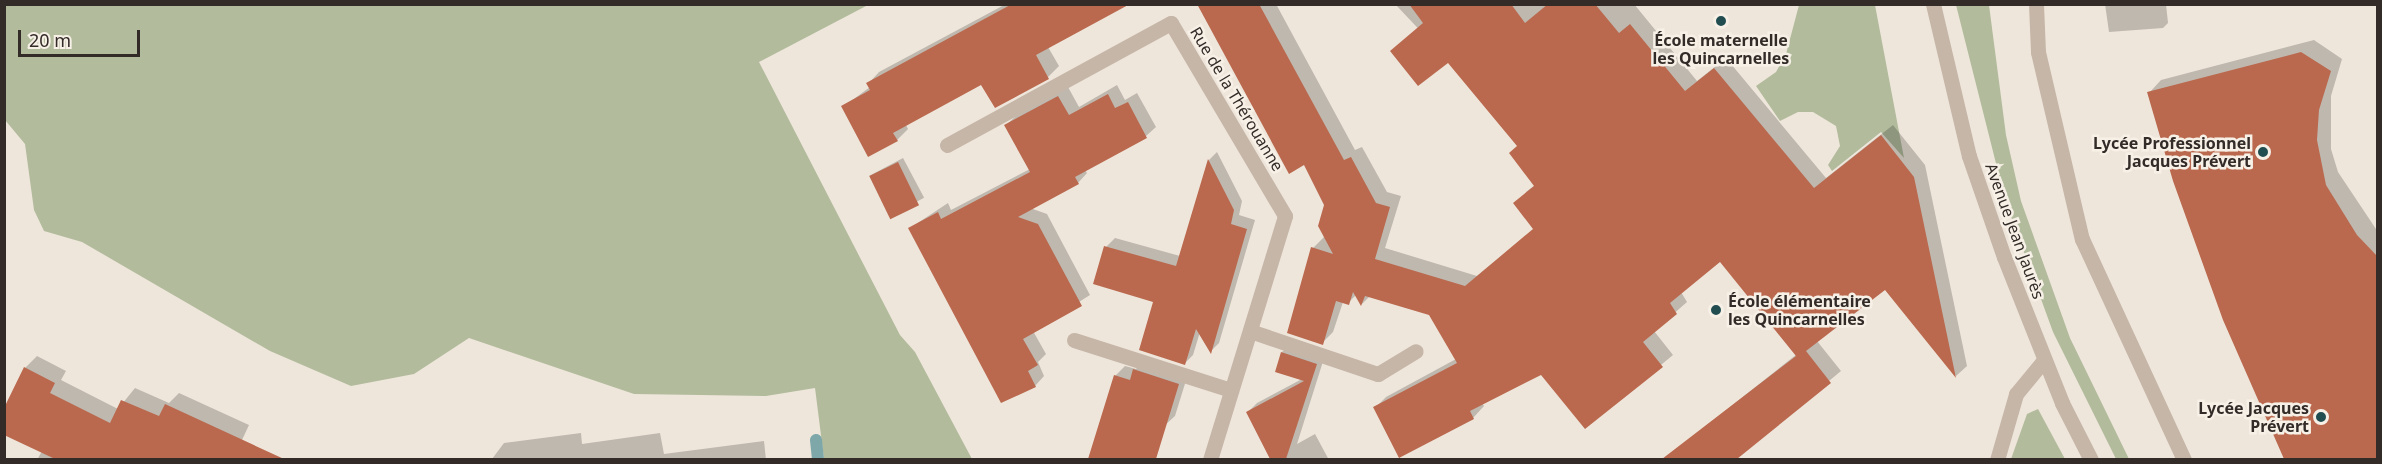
<!DOCTYPE html>
<html>
<head>
<meta charset="utf-8">
<style>
  body { margin:0 }
  #map { position:relative; width:2382px; height:464px; overflow:hidden; background:#efe6db; font-family:"Noto Sans",sans-serif }
  div>[style] { position:absolute }
  [style*='--x'] { left:calc(var(--x)*1px); top:calc(var(--y)*1px); width:calc(var(--w)*1px); rotate:calc(var(--a)*1deg) }
  .green>* { inset:0; background:#b2bc9d }
  .shadow>* { inset:0; background:#0003; transform-origin:0 0 }
  .stream>* { height:12px; margin:-6px; padding:0 6px; transform-origin:6px; border-radius:6px; background:#7da7a9 }
  .building>* { inset:0; background:#ba694e; transform-origin:0 0 }
  .service>* { height:15px; margin:-7.5px; padding:0 7.5px; transform-origin:7.5px; border-radius:7.5px; background:#c6b6a8 }
  .minor>* { height:15px; margin:-7.5px; padding:0 7.5px; transform-origin:7.5px; border-radius:7.5px; background:#c6b6a8 }
  .tertiary>* { height:15px; margin:-7.5px; padding:0 7.5px; transform-origin:7.5px; border-radius:7.5px; background:#c6b6a8 }
  .dots>* { width:16px; height:16px; translate:-50% -50%; box-sizing:border-box; border:3px solid #f7f0e7; border-radius:50% }
  span { translate:-50% -50%; white-space:nowrap; text-align:center; line-height:1.15; -webkit-text-stroke:5px #f7f0e7; paint-order:stroke }
  .poi-label { font-size:16px; color:#332b28; font-weight:700 }
  .right { translate:-100% -50%; text-align:right }
  .left { translate:0 -50%; text-align:left }
  .street-label { font-size:16px; color:#332b28 }
  .frame { position:absolute; inset:0; border:6px solid #332b28; pointer-events:none }
  .scale { position:absolute; left:18px; top:30px; width:122px; height:27px; box-sizing:border-box; border:3px solid #332b28; border-top:0; padding-left:8px; font-size:18px; line-height:21px; white-space:nowrap; color:#332b28; -webkit-text-stroke:4px #f7f0e7; paint-order:stroke }
</style>
</head>
<body>
<div id="map">
  <div class="green">
    <div style="clip-path:polygon(5px 4px,868px 5px,759px 62px,900px 335px,915px 352px,972px 459px,824px 459px,815px 388px,766px 396px,634px 394px,469px 338px,414px 374px,351px 386px,270px 351px,82px 242px,44px 231px,34px 210px,25px 144px,5px 120px)"></div>
    <div style="clip-path:polygon(1799px 5px,1875px 5px,1904px 158px,1881px 132px,1832px 171px,1828px 165px,1840px 146px,1836px 126px,1813px 112px,1798px 112px,1780px 121px,1756px 86px,1776px 72px,1786px 54px)"></div>
    <div style="clip-path:polygon(1956px 5px,1989px 5px,2006px 135px,2021px 201px,2070px 338px,2129px 459px,2116px 459px,2053px 332px,2006px 203px)"></div>
    <div style="clip-path:polygon(2038px 409px,2065px 459px,2011px 459px,2027px 414px)"></div>
  </div>
  <div class="shadow">
    <div style="clip-path:polygon(1006px 4px,1124px 4px,1048px 47px,1059px 66px,1048px 77px,981px 83px,906px 125px,908px 129px,897px 140px,843px 107px,870px 87px,868px 84px,879px 72px)"></div>
    <div style="clip-path:polygon(1199px 4px,1276px 4px,1355px 150px,1362px 147px,1387px 192px,1401px 196px,1385px 248px,1477px 276px,1535px 228px,1526px 192px,1535px 185px,1518px 145px,1448px 60px,1395px 4px,1634px 4px,1697px 81px,1726px 58px,1826px 178px,1893px 125px,1925px 165px,1967px 366px,1956px 376px,1886px 288px,1817px 341px,1841px 371px,1734px 460px,1663px 460px,1797px 354px,1720px 260px,1681px 292px,1687px 302px,1654px 331px,1673px 355px,1586px 427px,1542px 373px,1482px 403px,1484px 406px,1473px 418px,1375px 408px,1386px 397px,1456px 359px,1430px 313px,1370px 296px,1362px 304px,1356px 295px,1348px 303px,1343px 302px,1333px 332px,1322px 343px,1313px 248px,1325px 236px,1326px 204px,1305px 163px)"></div>
    <div style="clip-path:polygon(2105px 4px,2166px 4px,2168px 23px,2163px 28px,2109px 32px)"></div>
    <div style="clip-path:polygon(2314px 40px,2342px 59px,2331px 96px,2331px 149px,2338px 172px,2378px 232px,2378px 460px,2286px 460px,2224px 319px,2149px 93px,2161px 80px)"></div>
    <div style="clip-path:polygon(1117px 85px,1125px 100px,1137px 93px,1156px 127px,1146px 136px,1085px 170px,1087px 173px,1078px 183px,1030px 208px,1047px 214px,1090px 295px,1033px 331px,1046px 354px,1038px 362px,1044px 376px,1035px 386px,910px 228px,948px 203px,951px 210px,1030px 169px,1006px 125px,1016px 116px,1068px 87px,1079px 107px)"></div>
    <div style="clip-path:polygon(1217px 152px,1242px 201px,1239px 215px,1255px 220px,1219px 343px,1211px 351px,1200px 332px,1193px 355px,1185px 363px,1155px 301px,1106px 247px,1115px 238px,1180px 256px,1209px 160px)"></div>
    <div style="left:903px;top:158px;width:45px;height:38px;rotate:62deg"></div>
    <div style="clip-path:polygon(1292px 343px,1325px 355px,1297px 444px,1315px 434px,1329px 460px,1267px 460px,1271px 457px,1247px 413px,1257px 403px,1302px 379px,1282px 352px)"></div>
    <div style="clip-path:polygon(37px 356px,66px 371px,61px 380px,118px 409px,135px 388px,169px 403px,179px 393px,249px 425px,242px 440px,282px 460px,37px 460px,42px 451px,25px 368px)"></div>
    <div style="clip-path:polygon(1144px 360px,1188px 374px,1175px 416px,1164px 426px,1153px 460px,1090px 460px,1115px 376px,1125px 366px,1136px 369px)"></div>
    <div style="clip-path:polygon(581px 433px,582px 444px,660px 433px,664px 454px,764px 441px,766px 460px,485px 460px,492px 459px,504px 443px)"></div>
  </div>
  <div class="stream">
    <div style="--x:816;--y:440;--w:20;--a:84"></div>
  </div>
  <div class="building">
    <div style="clip-path:polygon(1012px 4px,1130px 4px,1036px 55px,1049px 79px,995px 108px,981px 85px,893px 133px,898px 141px,868px 157px,841px 106px,870px 90px,866px 83px)"></div>
    <div style="clip-path:polygon(1197px 4px,1259px 4px,1344px 160px,1351px 157px,1376px 203px,1390px 207px,1375px 259px,1465px 286px,1533px 229px,1513px 203px,1534px 186px,1509px 153px,1517px 146px,1448px 63px,1418px 86px,1390px 51px,1423px 23px,1409px 4px,1511px 4px,1525px 23px,1548px 4px,1595px 4px,1619px 33px,1630px 24px,1685px 91px,1714px 68px,1814px 188px,1881px 135px,1914px 177px,1956px 378px,1885px 290px,1806px 351px,1831px 383px,1737px 459px,1662px 459px,1796px 356px,1720px 262px,1670px 303px,1677px 314px,1643px 342px,1663px 367px,1585px 429px,1541px 375px,1470px 411px,1474px 419px,1399px 458px,1373px 407px,1457px 363px,1429px 315px,1365px 296px,1361px 306px,1353px 292px,1349px 305px,1336px 301px,1323px 345px,1287px 333px,1311px 247px,1333px 254px,1318px 226px,1324px 205px,1304px 165px,1289px 174px)"></div>
    <div style="clip-path:polygon(2301px 52px,2331px 71px,2319px 110px,2317px 140px,2326px 185px,2357px 235px,2378px 257px,2378px 459px,2284px 459px,2223px 320px,2173px 181px,2147px 92px)"></div>
    <div style="clip-path:polygon(1108px 94px,1115px 108px,1128px 102px,1147px 138px,1075px 177px,1079px 184px,1018px 217px,1038px 224px,1082px 306px,1023px 339px,1038px 365px,1028px 371px,1036px 387px,1001px 403px,908px 228px,938px 212px,941px 219px,1030px 172px,1004px 125px,1058px 96px,1069px 115px)"></div>
    <div style="clip-path:polygon(1208px 159px,1234px 210px,1231px 224px,1247px 229px,1211px 354px,1196px 329px,1185px 365px,1139px 350px,1153px 302px,1093px 284px,1104px 246px,1176px 266px)"></div>
    <div style="left:898px;top:162px;width:48px;height:32px;rotate:64deg"></div>
    <div style="clip-path:polygon(1281px 352px,1317px 364px,1286px 459px,1270px 459px,1246px 412px,1304px 381px,1275px 372px)"></div>
    <div style="clip-path:polygon(24px 367px,55px 383px,50px 393px,110px 423px,121px 400px,159px 416px,165px 404px,284px 459px,55px 459px,4px 435px,4px 408px)"></div>
    <div style="clip-path:polygon(1133px 369px,1179px 384px,1156px 459px,1088px 459px,1114px 375px,1130px 380px)"></div>
  </div>
  <div class="service">
    <div style="--x:1250;--y:331;--w:135;--a:18.6"></div>
    <div style="--x:1378;--y:374;--w:44;--a:-31.2"></div>
    <div style="--x:1074;--y:340;--w:165;--a:17.7"></div>
    <div style="--x:1997;--y:460;--w:69;--a:-73.9"></div>
    <div style="--x:2016;--y:394;--w:44;--a:-50.5"></div>
  </div>
  <div class="minor">
    <div style="--x:2036;--y:4;--w:48;--a:87.6"></div>
    <div style="--x:2038;--y:52;--w:192;--a:76.8"></div>
    <div style="--x:2082;--y:239;--w:243;--a:65.2"></div>
    <div style="--x:947;--y:145;--w:255;--a:-28.6"></div>
    <div style="--x:1171;--y:23;--w:224;--a:59.4"></div>
    <div style="--x:1285;--y:216;--w:255;--a:107.1"></div>
  </div>
  <div class="tertiary">
    <div style="--x:1933;--y:4;--w:156;--a:76.7"></div>
    <div style="--x:1969;--y:156;--w:107;--a:70.9"></div>
    <div style="--x:2004;--y:257;--w:157;--a:68.3"></div>
    <div style="--x:2062;--y:403;--w:64;--a:63"></div>
  </div>
  <div class="dots">
    <div style="left:1721px;top:21px;background:#214d51"></div>
    <div style="left:2263px;top:152px;background:#214d51"></div>
    <div style="left:1716px;top:310px;background:#214d51"></div>
    <div style="left:2321px;top:417px;background:#214d51"></div>
  </div>
  <div class="poi-label">
    <span style="left:1721px;top:49px">École maternelle<br>les Quincarnelles</span>
    <span class="right" style="left:2251px;top:152px">Lycée Professionnel<br>Jacques Prévert</span>
    <span class="left" style="left:1728px;top:310px">École élémentaire<br>les Quincarnelles</span>
    <span class="right" style="left:2309px;top:417px">Lycée Jacques<br>Prévert</span>
  </div>
  <div class="street-label">
    <span style="left:1237px;top:99px;rotate:59deg">Rue de la Thérouanne</span>
    <span style="left:2015px;top:231px;rotate:70deg">Avenue Jean Jaurès</span>
  </div>
  <div class="frame"></div>
  <div class="scale">20 m</div>
</div>
</body>
</html>
